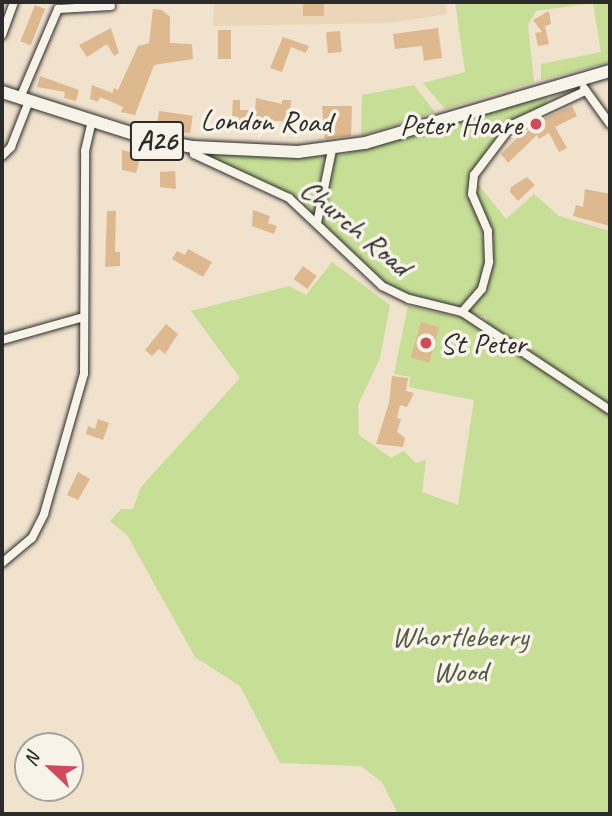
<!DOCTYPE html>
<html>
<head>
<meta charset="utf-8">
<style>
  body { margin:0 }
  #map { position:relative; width:612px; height:816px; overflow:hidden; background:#f0e2cd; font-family:Caveat,sans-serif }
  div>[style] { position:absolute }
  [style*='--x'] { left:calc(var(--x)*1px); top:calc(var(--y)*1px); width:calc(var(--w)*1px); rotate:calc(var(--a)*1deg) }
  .built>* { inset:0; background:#ebd6ba }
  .green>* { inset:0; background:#c6de95 }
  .building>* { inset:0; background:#deb98f; transform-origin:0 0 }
  .roads { filter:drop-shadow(0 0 2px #2b2b2b) drop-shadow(0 0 2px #2b2b2b) }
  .minor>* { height:8px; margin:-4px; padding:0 4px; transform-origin:4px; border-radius:4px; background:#f7f3e8 }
  .trunk>* { height:12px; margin:-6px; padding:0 6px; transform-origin:6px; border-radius:6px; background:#f7f3e8 }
  .dots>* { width:19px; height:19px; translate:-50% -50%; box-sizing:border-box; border:4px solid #f7f3e8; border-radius:50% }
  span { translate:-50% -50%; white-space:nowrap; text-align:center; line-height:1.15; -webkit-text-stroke:7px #f7f3e8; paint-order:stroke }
  .shield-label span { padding:2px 5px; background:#f7f3e8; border:2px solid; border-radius:5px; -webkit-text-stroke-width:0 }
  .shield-label { font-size:28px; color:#2b2b2b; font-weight:700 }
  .street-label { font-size:30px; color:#2b2b2b }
  .poi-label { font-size:30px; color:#2b2b2b }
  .right { translate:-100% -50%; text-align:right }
  .left { translate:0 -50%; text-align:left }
  .park-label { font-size:30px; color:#525846 }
  .frame { position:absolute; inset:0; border:4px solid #2b2b2b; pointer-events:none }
  .north { position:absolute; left:14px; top:732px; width:70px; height:70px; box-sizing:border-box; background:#f7f3e8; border:2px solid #a5a39c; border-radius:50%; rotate:293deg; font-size:19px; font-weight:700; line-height:28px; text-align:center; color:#2b2b2b }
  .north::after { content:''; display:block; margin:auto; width:24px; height:32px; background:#d1495b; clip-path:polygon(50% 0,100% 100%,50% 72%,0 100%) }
</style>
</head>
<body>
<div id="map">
  <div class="built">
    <div style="clip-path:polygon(214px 2px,445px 2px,447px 14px,391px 23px,213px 26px)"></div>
  </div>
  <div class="green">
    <div style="clip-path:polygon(455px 2px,610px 2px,610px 62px,541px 80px,541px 64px,601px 52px,593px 3px,536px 11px,528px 25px,534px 82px,445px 109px,423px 83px,465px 72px)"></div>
    <div style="clip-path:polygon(414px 85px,435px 112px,361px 136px,362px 95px)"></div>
    <div style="clip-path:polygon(546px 94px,548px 104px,513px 121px,471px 178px,487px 261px,477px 292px,458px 307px,388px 288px,343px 249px,293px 197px,201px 153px,335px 157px)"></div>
    <div style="clip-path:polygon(473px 178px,506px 219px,534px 194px,559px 216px,610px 231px,610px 814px,398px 814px,382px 782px,361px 766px,280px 763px,240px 686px,195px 657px,127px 535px,110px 521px,121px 509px,133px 509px,141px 487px,240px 378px,191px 311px,289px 286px,306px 295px,332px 262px,390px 305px,380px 358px,358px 405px,359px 435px,391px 458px,404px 451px,416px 463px,426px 460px,422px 492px,458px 505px,474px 400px,409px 387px,410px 377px,394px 374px,408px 306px,466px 319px,485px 333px,487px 317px,462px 312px,482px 288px,489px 262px,487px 230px,472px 194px)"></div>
  </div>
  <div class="building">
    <div style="left:303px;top:2px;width:21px;height:14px"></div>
    <div style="left:35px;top:5px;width:11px;height:39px;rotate:22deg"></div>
    <div style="clip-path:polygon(153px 9px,162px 10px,170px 17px,170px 43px,192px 44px,193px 59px,154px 65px,135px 115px,121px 112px,123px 107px,100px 97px,98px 102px,90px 99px,92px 85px,112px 93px,114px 88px,118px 90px,138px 46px,149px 43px)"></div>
    <div style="clip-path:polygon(549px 11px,551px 24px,545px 26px,549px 44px,538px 46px,535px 33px,542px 32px,533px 20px)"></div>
    <div style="clip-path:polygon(111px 28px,119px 53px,114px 56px,107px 44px,87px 57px,79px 45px)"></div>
    <div style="clip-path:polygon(438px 28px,442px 58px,424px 61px,422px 46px,395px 49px,393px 34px)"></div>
    <div style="left:218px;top:30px;width:13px;height:29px"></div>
    <div style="left:340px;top:31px;width:21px;height:14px;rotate:85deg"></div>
    <div style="clip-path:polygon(283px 37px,309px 46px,306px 53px,291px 47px,282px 72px,270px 68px)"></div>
    <div style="clip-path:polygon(40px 76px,79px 90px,76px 101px,64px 98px,65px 92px,37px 87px)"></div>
    <div style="clip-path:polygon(256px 98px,282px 104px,282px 100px,291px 100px,289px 125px,282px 125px,282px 121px,239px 121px,239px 117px,232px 116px,233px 100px,240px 100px,240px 110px,255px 110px)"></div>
    <div style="clip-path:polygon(322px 106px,352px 106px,351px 136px,325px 139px)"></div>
    <div style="clip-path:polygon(572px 106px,577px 116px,555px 127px,567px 148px,559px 152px,549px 133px,539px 139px,537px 135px,508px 163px,501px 154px,530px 125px)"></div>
    <div style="left:159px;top:111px;width:34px;height:18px;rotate:8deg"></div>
    <div style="clip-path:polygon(122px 150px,141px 155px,136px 173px,122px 170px)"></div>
    <div style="clip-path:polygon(175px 171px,176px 189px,160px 187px,160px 172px)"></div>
    <div style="clip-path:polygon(527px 177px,535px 185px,518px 201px,510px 192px,511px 187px)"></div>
    <div style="clip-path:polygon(585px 189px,610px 194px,610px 226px,573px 216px,576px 205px,583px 207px)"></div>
    <div style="clip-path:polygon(253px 210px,270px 216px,268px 223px,277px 226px,274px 234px,252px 226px)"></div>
    <div style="clip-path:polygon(107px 211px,116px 211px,115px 252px,120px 252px,120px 266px,105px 267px)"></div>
    <div style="clip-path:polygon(188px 249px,212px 262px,203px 277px,172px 259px,177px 251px,185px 255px)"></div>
    <div style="left:303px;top:266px;width:17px;height:16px;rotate:36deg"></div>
    <div style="left:421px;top:322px;width:19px;height:37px;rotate:16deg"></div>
    <div style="clip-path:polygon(166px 324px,178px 334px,165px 354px,159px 349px,152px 356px,145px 350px)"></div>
    <div style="clip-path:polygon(392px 376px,408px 378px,406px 391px,414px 393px,407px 407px,400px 405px,397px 418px,401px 419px,397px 432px,405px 438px,403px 447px,376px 444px,389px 403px)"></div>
    <div style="clip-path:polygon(98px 419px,109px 423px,103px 440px,86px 434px,88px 426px,95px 429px)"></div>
    <div style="clip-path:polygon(78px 472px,90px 479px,78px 500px,67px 495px)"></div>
  </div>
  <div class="roads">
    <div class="minor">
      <div style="--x:2;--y:35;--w:35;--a:-70"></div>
      <div style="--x:584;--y:88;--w:44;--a:54.2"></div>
      <div style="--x:20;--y:98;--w:97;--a:-66.9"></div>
      <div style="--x:58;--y:9;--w:53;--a:-3.2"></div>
      <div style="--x:193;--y:147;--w:7;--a:82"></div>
      <div style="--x:194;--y:154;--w:105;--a:24.9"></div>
      <div style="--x:289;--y:198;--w:128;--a:43.4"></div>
      <div style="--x:382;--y:286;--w:30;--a:26"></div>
      <div style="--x:409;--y:299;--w:55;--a:13.8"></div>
      <div style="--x:462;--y:312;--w:178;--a:33.5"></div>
      <div style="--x:2;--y:156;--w:13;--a:-45"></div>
      <div style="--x:11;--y:147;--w:49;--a:-68.6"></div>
      <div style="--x:317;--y:223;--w:75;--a:-78.4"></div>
      <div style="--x:462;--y:312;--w:30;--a:-49"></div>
      <div style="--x:482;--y:289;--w:28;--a:-75"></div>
      <div style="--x:489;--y:262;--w:31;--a:-92"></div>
      <div style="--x:488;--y:231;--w:40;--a:-113.4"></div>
      <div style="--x:472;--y:194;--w:19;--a:-84"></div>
      <div style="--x:474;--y:175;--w:63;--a:-52.8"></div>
      <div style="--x:512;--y:125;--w:81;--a:-25"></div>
      <div style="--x:2;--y:340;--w:85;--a:-15.7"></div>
      <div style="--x:2;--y:563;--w:39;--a:-40"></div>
      <div style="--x:32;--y:538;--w:27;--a:-63"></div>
      <div style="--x:44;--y:514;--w:146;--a:-74.1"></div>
      <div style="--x:84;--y:374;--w:223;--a:-89.7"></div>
      <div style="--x:85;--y:151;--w:28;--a:-77"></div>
    </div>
    <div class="trunk">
      <div style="--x:2;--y:92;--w:154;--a:17.7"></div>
      <div style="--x:149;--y:139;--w:45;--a:10.3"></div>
      <div style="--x:193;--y:147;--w:105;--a:2.7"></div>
      <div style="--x:298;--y:152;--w:68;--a:-7.7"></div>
      <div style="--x:365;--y:143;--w:255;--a:-16.4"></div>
    </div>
  </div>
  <div class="dots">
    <div style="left:536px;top:124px;background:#d1495b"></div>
    <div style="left:426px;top:343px;background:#d1495b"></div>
  </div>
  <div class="shield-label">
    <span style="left:157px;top:141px">A26</span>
  </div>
  <div class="street-label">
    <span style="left:266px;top:121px;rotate:1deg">London Road</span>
    <span style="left:356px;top:227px;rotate:40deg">Church Road</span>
  </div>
  <div class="poi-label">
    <span class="right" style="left:522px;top:124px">Peter Hoare</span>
    <span class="left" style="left:440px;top:343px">St Peter</span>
  </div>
  <div class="park-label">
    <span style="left:460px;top:653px">Whortleberry<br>Wood</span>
  </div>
  <div class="frame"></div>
  <div class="north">N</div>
</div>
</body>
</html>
